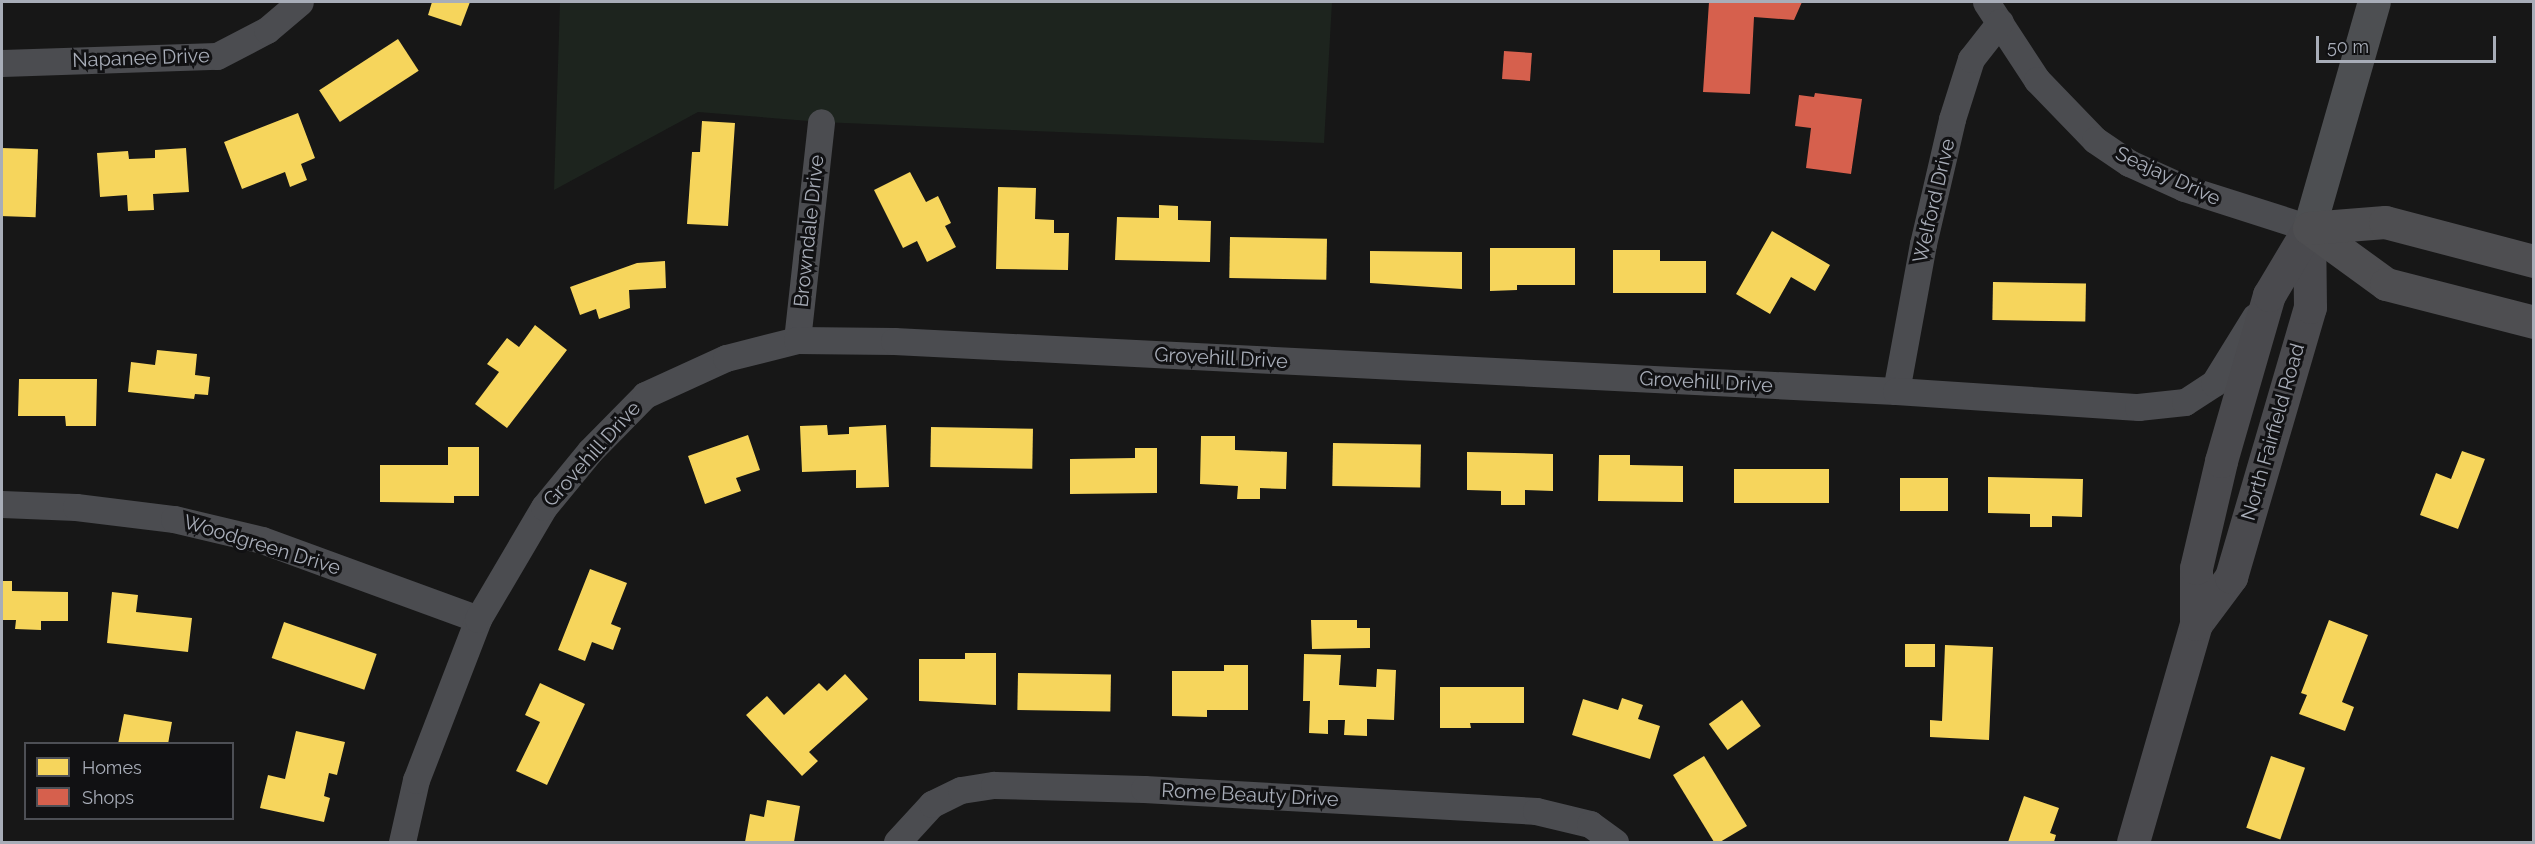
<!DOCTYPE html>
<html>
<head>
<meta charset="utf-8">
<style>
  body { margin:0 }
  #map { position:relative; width:2535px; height:844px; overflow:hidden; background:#171717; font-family:Raleway,sans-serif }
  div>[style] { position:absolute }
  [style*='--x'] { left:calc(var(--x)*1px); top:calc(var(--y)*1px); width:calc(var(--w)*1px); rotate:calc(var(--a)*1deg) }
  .green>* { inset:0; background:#1d241e }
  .homes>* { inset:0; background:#f6d55c; transform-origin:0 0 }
  .shops>* { inset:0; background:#d6604d; transform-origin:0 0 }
  .street>* { height:27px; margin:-13.5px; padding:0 13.5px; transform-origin:13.5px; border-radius:13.5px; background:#4b4c50 }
  .secondary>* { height:33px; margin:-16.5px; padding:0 16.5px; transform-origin:16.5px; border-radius:16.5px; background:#4a4a4e }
  .primary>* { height:33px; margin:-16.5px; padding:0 16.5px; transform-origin:16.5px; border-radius:16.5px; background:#4d4f52 }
  .highway>* { height:33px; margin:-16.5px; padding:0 16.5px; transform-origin:16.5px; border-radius:16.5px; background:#4e4e51 }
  span { translate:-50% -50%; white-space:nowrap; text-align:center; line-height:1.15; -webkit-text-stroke:6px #111113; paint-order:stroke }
  .street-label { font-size:20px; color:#a8adb8 }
  .frame { position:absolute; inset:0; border:3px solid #a8adb8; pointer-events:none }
  .legend { position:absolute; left:24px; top:742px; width:210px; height:78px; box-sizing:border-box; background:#111113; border:2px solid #4d4f55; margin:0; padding:8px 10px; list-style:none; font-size:18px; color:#a8adb8 }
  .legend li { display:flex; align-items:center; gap:12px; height:30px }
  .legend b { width:30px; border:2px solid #4d4f55 }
  .scale { position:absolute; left:2316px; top:36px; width:180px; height:27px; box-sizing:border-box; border:3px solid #a8adb8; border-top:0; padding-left:8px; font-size:18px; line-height:21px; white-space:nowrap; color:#a8adb8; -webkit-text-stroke:4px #111113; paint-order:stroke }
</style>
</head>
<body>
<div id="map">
  <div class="green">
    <div style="clip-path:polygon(560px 2px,1332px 2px,1324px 143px,821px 122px,698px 112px,554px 190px)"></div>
  </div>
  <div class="homes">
    <div style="clip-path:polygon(432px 2px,470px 2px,461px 26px,428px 15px)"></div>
    <div style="left:398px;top:39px;width:38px;height:94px;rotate:57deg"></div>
    <div style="clip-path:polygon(298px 113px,315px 158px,301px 164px,307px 180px,290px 187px,285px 172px,242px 189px,224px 142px)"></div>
    <div style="clip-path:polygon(702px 121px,735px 123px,728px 226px,687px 224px,692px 152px,700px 152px)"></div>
    <div style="left:2px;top:148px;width:36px;height:68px;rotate:2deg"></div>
    <div style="clip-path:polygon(186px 148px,189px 192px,153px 194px,154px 210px,128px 211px,127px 195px,100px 197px,97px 153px,128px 151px,129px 159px,155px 158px,155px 150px)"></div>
    <div style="clip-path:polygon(910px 172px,926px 202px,938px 196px,951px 223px,945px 226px,956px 247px,927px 262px,917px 241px,903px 248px,874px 190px)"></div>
    <div style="clip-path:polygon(998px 187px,1036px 188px,1035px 219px,1054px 220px,1054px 233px,1069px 233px,1068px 270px,996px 269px)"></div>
    <div style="clip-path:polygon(1159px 205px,1178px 206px,1178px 220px,1211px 221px,1210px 262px,1115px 260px,1117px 217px,1159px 218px)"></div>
    <div style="clip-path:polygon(1772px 231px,1830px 265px,1815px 291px,1791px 277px,1770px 314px,1736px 294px)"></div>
    <div style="left:1230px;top:237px;width:97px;height:41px;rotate:1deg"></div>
    <div style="clip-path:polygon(1490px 248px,1575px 248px,1575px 285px,1517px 285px,1517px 290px,1490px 291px)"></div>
    <div style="clip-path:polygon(1613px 250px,1660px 250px,1660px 261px,1706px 261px,1706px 293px,1613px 293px)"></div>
    <div style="clip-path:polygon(1370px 251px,1462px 252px,1462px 289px,1370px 283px)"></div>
    <div style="clip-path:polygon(665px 261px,666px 288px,629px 290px,630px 308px,599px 319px,596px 309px,580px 315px,570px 287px,637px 263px)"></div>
    <div style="left:1993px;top:282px;width:93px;height:38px;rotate:1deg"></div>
    <div style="clip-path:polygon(535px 325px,567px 350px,507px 428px,475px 404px,499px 372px,487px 364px,507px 338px,519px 347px)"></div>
    <div style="clip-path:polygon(157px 350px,197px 354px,195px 375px,210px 377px,208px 395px,195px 394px,194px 399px,128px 392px,131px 362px,155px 365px)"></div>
    <div style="clip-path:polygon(19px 379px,97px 379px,96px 426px,66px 426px,65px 416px,18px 416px)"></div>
    <div style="clip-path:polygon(827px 425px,828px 435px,849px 434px,849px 427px,886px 425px,889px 487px,856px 488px,856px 470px,802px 472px,800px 426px)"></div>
    <div style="left:931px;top:427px;width:102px;height:40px;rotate:1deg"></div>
    <div style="clip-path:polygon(748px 435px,760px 470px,736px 478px,741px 491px,705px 504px,688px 456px)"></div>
    <div style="clip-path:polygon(1201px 436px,1235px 436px,1235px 450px,1287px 452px,1286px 489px,1260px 488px,1260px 499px,1237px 499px,1238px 486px,1200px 484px)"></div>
    <div style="left:1333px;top:443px;width:88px;height:43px;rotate:1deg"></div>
    <div style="clip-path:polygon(448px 447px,479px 447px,479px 496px,454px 496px,454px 503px,380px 502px,380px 465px,448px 465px)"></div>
    <div style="clip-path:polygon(1135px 448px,1157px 448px,1157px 493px,1070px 494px,1070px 459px,1135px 458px)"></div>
    <div style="clip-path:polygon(2462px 451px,2485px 459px,2458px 529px,2420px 515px,2436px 473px,2451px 479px)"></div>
    <div style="clip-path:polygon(1467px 452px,1553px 454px,1553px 491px,1525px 490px,1525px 505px,1501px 505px,1501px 491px,1467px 490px)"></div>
    <div style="clip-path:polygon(1599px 455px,1630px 455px,1630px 465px,1683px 466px,1683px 502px,1598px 501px)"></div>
    <div style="left:1734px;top:469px;width:95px;height:34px"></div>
    <div style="clip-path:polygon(1988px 477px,2083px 479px,2082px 517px,2052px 516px,2052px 527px,2030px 527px,2030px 514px,1988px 513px)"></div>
    <div style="left:1900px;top:478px;width:48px;height:33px"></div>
    <div style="clip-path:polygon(590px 569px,627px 583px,611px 624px,621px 628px,613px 650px,592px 642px,585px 661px,558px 650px)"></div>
    <div style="clip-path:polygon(2px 581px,12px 581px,12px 591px,68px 592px,68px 621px,41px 621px,41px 630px,15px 629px,16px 620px,2px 620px)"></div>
    <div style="clip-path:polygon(112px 592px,138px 595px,136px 612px,192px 618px,188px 652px,107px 643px)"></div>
    <div style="clip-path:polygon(1311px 620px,1357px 620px,1357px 628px,1370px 628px,1370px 648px,1312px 649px)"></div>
    <div style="clip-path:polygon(2329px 620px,2368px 635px,2342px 702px,2354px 707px,2345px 731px,2299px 714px,2307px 695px,2301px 693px)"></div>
    <div style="left:284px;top:622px;width:98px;height:38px;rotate:19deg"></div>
    <div style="left:1905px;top:644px;width:30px;height:23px"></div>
    <div style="clip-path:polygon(1945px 645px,1993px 647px,1989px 740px,1930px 737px,1930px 720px,1942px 721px)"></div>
    <div style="clip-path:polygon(965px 653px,996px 653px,996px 705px,919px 701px,919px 659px,965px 659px)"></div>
    <div style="clip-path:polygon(1304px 654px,1341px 655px,1339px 685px,1376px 687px,1377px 669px,1396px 670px,1394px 720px,1367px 719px,1367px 736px,1344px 735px,1345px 720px,1328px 720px,1328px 734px,1309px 733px,1310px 701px,1303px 701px)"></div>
    <div style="clip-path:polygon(1224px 665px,1248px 665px,1248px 710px,1207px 710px,1207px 717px,1172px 716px,1172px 671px,1224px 671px)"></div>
    <div style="left:1018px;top:673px;width:93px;height:37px;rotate:1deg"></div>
    <div style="clip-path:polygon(845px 674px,868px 699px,809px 752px,818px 761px,802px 776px,746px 715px,767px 696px,784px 715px,819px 683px,827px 691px)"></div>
    <div style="clip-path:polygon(540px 683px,585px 704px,547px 785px,516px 771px,540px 722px,525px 715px)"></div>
    <div style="clip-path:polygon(1440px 687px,1524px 687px,1524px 723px,1470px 723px,1471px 728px,1440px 728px)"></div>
    <div style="clip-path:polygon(1622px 698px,1643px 705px,1638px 719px,1660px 726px,1650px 759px,1572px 735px,1583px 699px,1618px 710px)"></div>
    <div style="left:1742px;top:700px;width:32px;height:41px;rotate:54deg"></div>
    <div style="clip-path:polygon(124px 714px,172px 722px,168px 744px,118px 744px)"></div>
    <div style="clip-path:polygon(296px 731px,345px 742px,337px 775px,329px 773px,324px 796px,330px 798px,324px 822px,260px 808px,268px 775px,285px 779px)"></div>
    <div style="clip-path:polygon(1704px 756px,1747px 826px,1720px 842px,1714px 842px,1673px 775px)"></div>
    <div style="left:2271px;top:756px;width:36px;height:76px;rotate:19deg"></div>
    <div style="clip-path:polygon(2024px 796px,2059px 808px,2050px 833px,2056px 835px,2054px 842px,2008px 842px)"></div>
    <div style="clip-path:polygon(767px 800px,800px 806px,794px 842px,745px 842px,750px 814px,764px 817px)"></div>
  </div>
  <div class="shops">
    <div style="clip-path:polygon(1709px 2px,1802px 2px,1794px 20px,1754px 17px,1750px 94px,1703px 92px)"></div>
    <div style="left:1504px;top:51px;width:28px;height:28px;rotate:4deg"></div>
    <div style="clip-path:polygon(1815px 93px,1862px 99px,1851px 174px,1806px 168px,1811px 128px,1795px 126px,1799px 95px,1814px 97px)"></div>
  </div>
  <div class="street">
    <div style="--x:1986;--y:2;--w:93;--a:56.8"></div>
    <div style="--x:2037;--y:80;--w:83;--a:46"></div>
    <div style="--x:2095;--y:140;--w:41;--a:34.1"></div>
    <div style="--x:2129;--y:163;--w:60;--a:24.4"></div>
    <div style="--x:2184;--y:188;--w:131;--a:17.7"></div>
    <div style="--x:2;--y:63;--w:215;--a:-1.9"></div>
    <div style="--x:217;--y:56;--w:56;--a:-27.5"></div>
    <div style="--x:267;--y:30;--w:43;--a:-40.3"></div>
    <div style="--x:797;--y:340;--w:219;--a:-83.7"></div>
    <div style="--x:1896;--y:391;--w:149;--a:-79.6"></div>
    <div style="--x:1923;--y:244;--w:128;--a:-76.9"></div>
    <div style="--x:1952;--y:119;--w:63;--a:-72.4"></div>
    <div style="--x:1971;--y:59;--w:47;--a:-51.9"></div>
    <div style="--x:2;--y:504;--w:74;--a:2.3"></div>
    <div style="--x:76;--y:507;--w:99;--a:7"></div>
    <div style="--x:174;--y:519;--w:90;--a:13.4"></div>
    <div style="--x:262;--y:540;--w:230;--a:20.1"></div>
    <div style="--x:402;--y:842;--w:64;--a:-77.3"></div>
    <div style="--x:416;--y:780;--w:173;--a:-68.9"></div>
    <div style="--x:478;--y:619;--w:130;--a:-59.5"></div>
    <div style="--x:544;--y:507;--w:72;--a:-50.6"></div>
    <div style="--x:590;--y:451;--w:78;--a:-45.5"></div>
    <div style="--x:645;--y:395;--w:89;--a:-24.6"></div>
    <div style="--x:726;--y:358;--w:73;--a:-14.2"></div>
    <div style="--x:797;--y:340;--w:97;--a:0.6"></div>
    <div style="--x:894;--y:341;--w:1003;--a:2.86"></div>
    <div style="--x:1896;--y:391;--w:243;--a:3.8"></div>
    <div style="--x:2138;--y:407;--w:47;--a:-6.1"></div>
    <div style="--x:2185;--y:402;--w:35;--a:-33"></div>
    <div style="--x:2214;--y:383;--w:78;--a:-58.2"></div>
    <div style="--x:897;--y:842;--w:52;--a:-47.4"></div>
    <div style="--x:932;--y:804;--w:32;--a:-26"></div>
    <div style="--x:961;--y:790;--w:33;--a:-9"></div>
    <div style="--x:994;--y:785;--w:150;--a:1.5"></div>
    <div style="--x:1144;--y:789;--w:393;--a:3.2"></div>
    <div style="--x:1536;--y:811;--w:56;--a:13.5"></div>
    <div style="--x:1590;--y:824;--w:31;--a:36"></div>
  </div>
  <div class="secondary">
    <div style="--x:2196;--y:624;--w:59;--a:-53.3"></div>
    <div style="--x:2231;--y:577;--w:281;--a:-73.7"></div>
    <div style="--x:2310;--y:307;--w:79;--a:-90.7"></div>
    <div style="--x:2133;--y:842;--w:227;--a:-73.9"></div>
    <div style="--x:2196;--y:624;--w:56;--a:-90"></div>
    <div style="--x:2196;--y:568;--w:110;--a:-76.8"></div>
    <div style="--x:2221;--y:461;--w:173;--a:-73.9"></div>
    <div style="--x:2269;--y:295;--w:78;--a:-59.2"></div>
  </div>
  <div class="primary">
    <div style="--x:2309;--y:228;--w:235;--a:-74"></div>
  </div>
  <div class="highway">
    <div style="--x:2309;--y:228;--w:95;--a:36"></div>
    <div style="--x:2386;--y:284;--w:153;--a:14.4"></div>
    <div style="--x:2309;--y:228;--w:76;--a:-4.5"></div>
    <div style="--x:2385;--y:222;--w:154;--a:14.7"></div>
  </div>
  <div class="street-label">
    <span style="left:141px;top:58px;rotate:-2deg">Napanee Drive</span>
    <span style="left:2168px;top:176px;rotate:25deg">Seajay Drive</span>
    <span style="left:1934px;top:201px;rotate:-77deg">Welford Drive</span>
    <span style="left:809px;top:231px;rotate:-84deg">Browndale Drive</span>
    <span style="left:1221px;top:358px;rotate:3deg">Grovehill Drive</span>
    <span style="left:1706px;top:382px;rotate:3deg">Grovehill Drive</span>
    <span style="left:2273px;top:432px;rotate:-74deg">North Fairfield Road</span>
    <span style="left:592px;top:454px;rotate:-48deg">Grovehill Drive</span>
    <span style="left:262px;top:545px;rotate:17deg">Woodgreen Drive</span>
    <span style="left:1250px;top:795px;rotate:3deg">Rome Beauty Drive</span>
  </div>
  <div class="frame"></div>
  <ul class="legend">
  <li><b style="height:16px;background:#f6d55c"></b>Homes</li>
  <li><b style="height:16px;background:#d6604d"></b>Shops</li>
  </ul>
  <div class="scale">50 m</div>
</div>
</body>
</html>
